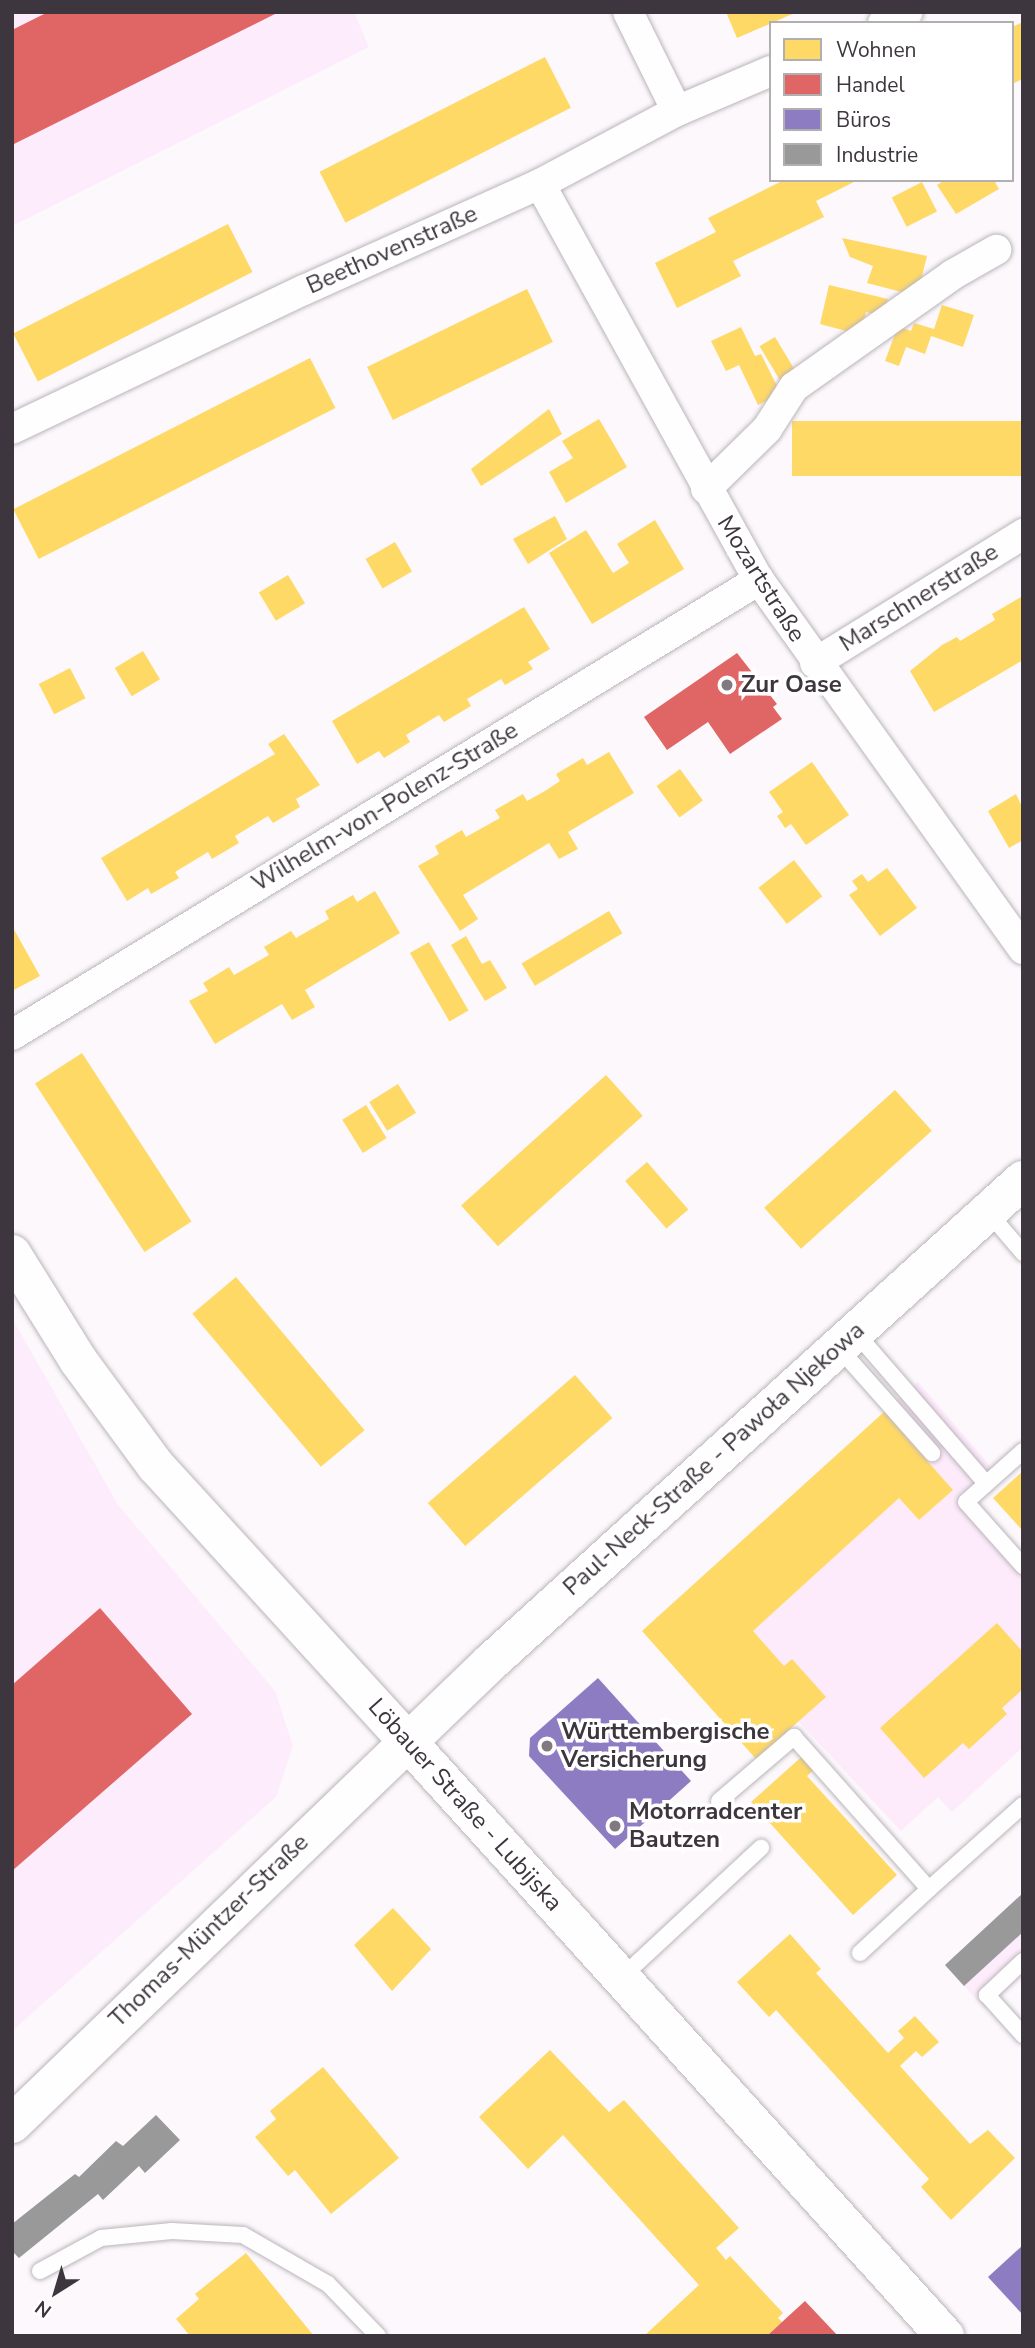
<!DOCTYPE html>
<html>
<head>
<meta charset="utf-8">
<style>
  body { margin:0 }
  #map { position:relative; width:1035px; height:2348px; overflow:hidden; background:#fcf8fc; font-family:"Nunito Sans",sans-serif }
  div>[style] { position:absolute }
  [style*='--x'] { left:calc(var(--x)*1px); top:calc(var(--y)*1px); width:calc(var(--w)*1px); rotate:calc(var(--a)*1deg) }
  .built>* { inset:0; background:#fdecfb }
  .green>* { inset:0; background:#fdeafb }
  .homes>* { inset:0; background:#ffd966; transform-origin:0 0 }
  .shops>* { inset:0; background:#e06666 }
  .offices>* { inset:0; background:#8e7cc3 }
  .industry>* { inset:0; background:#999 }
  .roads { filter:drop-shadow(0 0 2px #bbb5ba) drop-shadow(0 0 2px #bbb5ba) }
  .lane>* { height:16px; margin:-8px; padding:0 8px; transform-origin:8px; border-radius:8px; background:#fffeff }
  .street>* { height:30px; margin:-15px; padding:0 15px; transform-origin:15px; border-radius:15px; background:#fffeff }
  .secondary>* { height:38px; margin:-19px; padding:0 19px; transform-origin:19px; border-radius:19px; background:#fffeff }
  .primary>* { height:38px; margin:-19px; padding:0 19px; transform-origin:19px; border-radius:19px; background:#fffeff }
  .dots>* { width:19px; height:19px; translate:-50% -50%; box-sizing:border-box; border:4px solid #fff; border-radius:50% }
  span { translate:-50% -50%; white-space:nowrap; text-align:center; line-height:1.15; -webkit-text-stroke:7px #fff; paint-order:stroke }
  .street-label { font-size:24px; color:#3e363e }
  .poi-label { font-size:24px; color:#3e363e; font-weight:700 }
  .left { translate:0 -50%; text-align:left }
  .frame { position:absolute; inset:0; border:14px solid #3e363e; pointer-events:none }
  .legend { position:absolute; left:769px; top:21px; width:245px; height:161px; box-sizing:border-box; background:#fff; border:2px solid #b2afb2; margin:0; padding:9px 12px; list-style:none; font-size:21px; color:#3e363e }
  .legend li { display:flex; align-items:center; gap:14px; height:35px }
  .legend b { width:35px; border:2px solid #b2afb2 }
  .north { position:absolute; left:21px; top:2257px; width:70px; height:70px; -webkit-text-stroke:5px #fff; paint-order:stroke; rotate:217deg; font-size:19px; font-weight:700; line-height:28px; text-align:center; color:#3e363e }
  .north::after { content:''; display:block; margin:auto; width:24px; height:32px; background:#3e363e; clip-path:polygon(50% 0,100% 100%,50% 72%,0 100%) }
</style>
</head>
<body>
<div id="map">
  <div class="built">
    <div style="clip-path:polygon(12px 12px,354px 12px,369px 47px,12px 226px)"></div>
    <div style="clip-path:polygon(12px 1318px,118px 1505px,275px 1691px,293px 1746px,276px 1797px,12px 2031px)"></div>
    <div style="clip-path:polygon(1023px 1893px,1023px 1976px,985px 2009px,945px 1965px)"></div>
  </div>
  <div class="green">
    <div style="clip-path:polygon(918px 1382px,997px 1474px,966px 1502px,1023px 1566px,1023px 1747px,952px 1812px,938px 1797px,901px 1831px,798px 1721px,792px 1659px,784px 1666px,753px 1631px,899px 1498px,919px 1520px,953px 1490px,884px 1412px)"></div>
  </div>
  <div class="homes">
    <div style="clip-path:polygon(726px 12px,797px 12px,737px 38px)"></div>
    <div style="clip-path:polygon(1023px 22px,1023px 79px,1012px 84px,1012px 27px)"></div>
    <div style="left:545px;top:57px;width:57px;height:253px;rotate:63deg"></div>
    <div style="clip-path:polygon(784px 180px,858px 180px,816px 201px,824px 217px,733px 261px,741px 276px,677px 308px,655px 263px,716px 232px,708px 218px)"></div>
    <div style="clip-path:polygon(945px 180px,994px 180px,999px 189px,956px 214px,937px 185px)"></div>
    <div style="left:922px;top:182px;width:33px;height:34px;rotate:63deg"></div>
    <div style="left:228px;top:224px;width:54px;height:241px;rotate:63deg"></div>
    <div style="clip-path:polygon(842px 238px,927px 256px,917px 296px,867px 283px,873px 266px,850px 257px)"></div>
    <div style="clip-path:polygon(829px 285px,888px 299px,884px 317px,866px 312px,861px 335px,820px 324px)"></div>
    <div style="left:527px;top:289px;width:59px;height:178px;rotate:64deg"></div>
    <div style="clip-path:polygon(942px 305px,974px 315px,963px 347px,931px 336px,925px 354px,906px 347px,899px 366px,885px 361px,898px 326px,911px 331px,914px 323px,934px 329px)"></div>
    <div style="clip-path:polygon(741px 327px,755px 356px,761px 354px,781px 394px,758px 405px,739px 365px,726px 371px,711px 341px)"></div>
    <div style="left:775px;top:337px;width:43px;height:18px;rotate:59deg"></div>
    <div style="left:310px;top:358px;width:56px;height:333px;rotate:63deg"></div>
    <div style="clip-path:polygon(549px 409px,562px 434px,481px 486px,471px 469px)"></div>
    <div style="clip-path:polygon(599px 419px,627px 467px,566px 503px,549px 472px,573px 458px,562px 441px)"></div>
    <div style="left:1023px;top:421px;width:55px;height:231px;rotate:90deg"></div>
    <div style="clip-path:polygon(555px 516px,567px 539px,528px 564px,513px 539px)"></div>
    <div style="clip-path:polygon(655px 520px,684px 569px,592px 624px,549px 553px,586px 530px,613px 573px,629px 563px,617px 544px)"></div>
    <div style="left:395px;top:542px;width:34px;height:34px;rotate:60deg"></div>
    <div style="left:288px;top:575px;width:33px;height:34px;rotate:59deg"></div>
    <div style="clip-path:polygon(1021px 597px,1023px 660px,934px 712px,910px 671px,942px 645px,957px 637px,960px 641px,995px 620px,992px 614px)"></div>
    <div style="clip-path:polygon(524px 607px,550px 649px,528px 662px,533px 669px,505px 685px,501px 679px,467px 699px,471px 706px,444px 722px,439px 715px,406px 735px,410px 742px,384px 758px,379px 751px,357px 764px,332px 721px)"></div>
    <div style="left:143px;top:651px;width:33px;height:33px;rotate:59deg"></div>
    <div style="left:70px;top:668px;width:34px;height:35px;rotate:63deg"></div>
    <div style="clip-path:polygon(284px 734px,320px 785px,296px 799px,300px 807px,273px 823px,268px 816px,235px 836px,239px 843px,212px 859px,208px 852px,175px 872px,179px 878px,151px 894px,148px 888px,127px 901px,101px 858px,275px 754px,268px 744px)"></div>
    <div style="clip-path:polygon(609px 752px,634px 793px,568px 832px,578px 849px,559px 859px,549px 843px,463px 895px,478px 919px,460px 931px,418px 866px,439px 854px,435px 846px,462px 830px,466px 837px,500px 818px,495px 810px,523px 794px,527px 801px,545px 791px,560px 781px,556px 774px,583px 758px,587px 765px)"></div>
    <div style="clip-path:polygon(812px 762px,849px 815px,806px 845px,791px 824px,785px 828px,777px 816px,783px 812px,769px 792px)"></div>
    <div style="left:680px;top:769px;width:39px;height:29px;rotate:54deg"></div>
    <div style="clip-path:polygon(1016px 794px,1023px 809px,1023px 840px,1009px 848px,988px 811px)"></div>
    <div style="left:794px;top:860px;width:46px;height:45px;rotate:52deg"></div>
    <div style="clip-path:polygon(887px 868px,917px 908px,880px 936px,849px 895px,858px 889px,852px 881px,862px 874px,868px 882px)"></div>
    <div style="clip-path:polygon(375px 891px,400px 933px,305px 990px,315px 1007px,292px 1020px,282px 1004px,215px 1044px,189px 1001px,208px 991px,203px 983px,229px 967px,234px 975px,269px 955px,264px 947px,291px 931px,296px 938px,329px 919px,325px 911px,353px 895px,357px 902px)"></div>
    <div style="left:609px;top:911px;width:26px;height:102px;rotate:59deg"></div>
    <div style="clip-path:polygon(12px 926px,40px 976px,12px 991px)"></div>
    <div style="clip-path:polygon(466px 936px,482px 964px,490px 960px,507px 988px,485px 1001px,451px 945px)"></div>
    <div style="left:429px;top:942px;width:79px;height:22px;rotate:60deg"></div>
    <div style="left:82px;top:1053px;width:201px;height:56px;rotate:57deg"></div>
    <div style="left:606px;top:1075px;width:55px;height:195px;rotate:48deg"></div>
    <div style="left:398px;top:1084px;width:34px;height:34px;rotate:58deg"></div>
    <div style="left:895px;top:1090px;width:55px;height:176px;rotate:48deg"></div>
    <div style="left:366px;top:1105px;width:39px;height:28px;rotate:58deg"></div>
    <div style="left:647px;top:1162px;width:63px;height:29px;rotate:49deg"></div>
    <div style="left:236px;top:1277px;width:200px;height:57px;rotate:50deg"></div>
    <div style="left:575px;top:1375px;width:57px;height:195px;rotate:49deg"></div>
    <div style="clip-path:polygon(884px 1412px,953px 1490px,919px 1520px,899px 1498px,753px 1631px,784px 1666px,792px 1659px,826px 1697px,756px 1759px,642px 1631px)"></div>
    <div style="clip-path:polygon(1023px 1471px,1023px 1531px,993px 1498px)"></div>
    <div style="clip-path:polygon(997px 1623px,1023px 1652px,1023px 1689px,1002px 1708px,1007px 1714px,969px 1749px,963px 1743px,924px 1778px,880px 1728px)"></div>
    <div style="clip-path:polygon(807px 1752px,819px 1765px,807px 1776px,897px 1875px,853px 1915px,751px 1802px)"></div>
    <div style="clip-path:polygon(393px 1908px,431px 1949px,392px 1991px,354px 1945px)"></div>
    <div style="clip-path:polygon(790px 1934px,821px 1969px,816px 1973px,888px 2053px,904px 2038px,898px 2031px,915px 2016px,939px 2042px,922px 2057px,916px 2051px,900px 2066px,970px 2144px,988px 2130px,1015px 2158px,951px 2220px,921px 2187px,929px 2179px,776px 2010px,769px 2017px,737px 1982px)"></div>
    <div style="clip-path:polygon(550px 2050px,609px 2112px,624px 2100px,739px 2228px,716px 2248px,726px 2260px,730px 2256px,783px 2313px,778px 2318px,782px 2322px,767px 2336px,644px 2336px,699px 2285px,563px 2135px,528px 2169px,479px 2117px)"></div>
    <div style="clip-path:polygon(323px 2067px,399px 2158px,331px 2214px,295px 2170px,288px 2176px,255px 2137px,276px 2119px,270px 2111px)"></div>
    <div style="clip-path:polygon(246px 2253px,314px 2336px,190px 2336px,176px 2319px,199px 2299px,195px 2294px)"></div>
  </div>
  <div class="shops">
    <div style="clip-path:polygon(48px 12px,279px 12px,12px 145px,12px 30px)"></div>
    <div style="clip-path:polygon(737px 653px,777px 704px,773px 707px,782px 719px,730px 754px,708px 722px,667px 750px,644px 717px)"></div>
    <div style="clip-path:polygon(100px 1608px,192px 1714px,12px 1871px,12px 1685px)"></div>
    <div style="clip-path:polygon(805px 2301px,838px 2336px,767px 2336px,782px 2322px)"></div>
  </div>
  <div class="offices">
    <div style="clip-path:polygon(598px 1678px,691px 1781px,615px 1849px,529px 1756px,530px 1738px)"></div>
    <div style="clip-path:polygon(1023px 2245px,1023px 2315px,988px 2277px)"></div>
  </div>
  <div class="industry">
    <div style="clip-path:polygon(1023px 1893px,1023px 1932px,964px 1986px,945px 1965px)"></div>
    <div style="clip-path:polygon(156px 2115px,180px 2140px,145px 2173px,139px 2166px,103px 2200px,98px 2194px,19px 2258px,12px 2251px,12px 2224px,75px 2174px,79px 2177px,116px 2141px,123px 2146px)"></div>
  </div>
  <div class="roads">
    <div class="lane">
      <div style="--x:988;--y:1212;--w:54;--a:49.5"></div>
      <div style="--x:855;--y:1332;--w:200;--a:49.1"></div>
      <div style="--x:838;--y:1347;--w:142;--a:48.4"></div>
      <div style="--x:1023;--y:1451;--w:76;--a:138.2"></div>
      <div style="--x:966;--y:1502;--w:86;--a:48.3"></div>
      <div style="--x:719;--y:1801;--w:99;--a:-40.5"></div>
      <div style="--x:794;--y:1737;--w:203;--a:48.4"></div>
      <div style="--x:929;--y:1889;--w:126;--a:-41.8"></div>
      <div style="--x:860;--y:1953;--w:94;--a:-42.8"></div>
      <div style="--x:1023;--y:1961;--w:50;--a:136.6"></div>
      <div style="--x:987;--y:1995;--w:54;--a:48"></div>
      <div style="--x:622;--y:1977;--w:190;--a:-42.9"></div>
      <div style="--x:40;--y:2271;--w:69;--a:-28.4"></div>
      <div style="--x:101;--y:2238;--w:71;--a:-5.6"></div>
      <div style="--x:172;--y:2231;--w:71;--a:3.2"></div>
      <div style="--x:243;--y:2235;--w:98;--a:30"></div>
      <div style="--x:328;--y:2284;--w:72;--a:46.1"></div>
    </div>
    <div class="street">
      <div style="--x:628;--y:12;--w:110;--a:63.7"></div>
      <div style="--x:883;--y:23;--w:27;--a:-24"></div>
      <div style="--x:540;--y:184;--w:453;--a:61.1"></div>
      <div style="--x:759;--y:580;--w:454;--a:54.4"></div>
      <div style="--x:12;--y:429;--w:323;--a:-25.5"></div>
      <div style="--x:304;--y:290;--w:259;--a:-24.2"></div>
      <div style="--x:540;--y:184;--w:155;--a:-28.1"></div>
      <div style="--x:677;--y:111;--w:102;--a:-23.1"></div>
      <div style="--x:706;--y:489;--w:86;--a:-44.5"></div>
      <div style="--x:767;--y:429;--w:50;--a:-57.3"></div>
      <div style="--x:794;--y:387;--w:194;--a:-35.3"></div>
      <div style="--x:952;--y:275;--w:51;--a:-29.6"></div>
      <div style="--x:815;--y:663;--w:245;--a:-31.8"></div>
      <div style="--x:12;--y:1035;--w:875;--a:-31.35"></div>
    </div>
    <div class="secondary">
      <div style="--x:408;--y:1742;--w:801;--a:47.89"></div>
    </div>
    <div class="primary">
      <div style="--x:12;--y:1254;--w:125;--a:58.1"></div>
      <div style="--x:78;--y:1360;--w:132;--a:53.7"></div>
      <div style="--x:156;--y:1466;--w:374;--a:47.6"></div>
      <div style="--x:12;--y:2124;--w:665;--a:-43.97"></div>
      <div style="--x:491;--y:1662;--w:718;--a:-42.18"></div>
    </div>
  </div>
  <div class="dots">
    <div style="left:727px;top:685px;background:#807a80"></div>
    <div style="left:547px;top:1746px;background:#807a80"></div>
    <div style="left:615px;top:1826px;background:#807a80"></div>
  </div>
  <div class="street-label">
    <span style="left:392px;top:250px;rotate:-24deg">Beethovenstraße</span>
    <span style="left:761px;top:579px;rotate:58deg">Mozartstraße</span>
    <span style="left:919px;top:598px;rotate:-32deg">Marschnerstraße</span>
    <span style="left:385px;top:807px;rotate:-31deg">Wilhelm-von-Polenz-Straße</span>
    <span style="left:714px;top:1459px;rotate:-42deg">Paul-Neck-Straße - Pawoła Njekowa</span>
    <span style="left:465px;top:1805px;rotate:48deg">Löbauer Straße - Lubijska</span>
    <span style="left:209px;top:1931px;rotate:-44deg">Thomas-Müntzer-Straße</span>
  </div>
  <div class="poi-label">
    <span class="left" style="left:741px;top:685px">Zur Oase</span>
    <span class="left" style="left:561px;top:1746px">Württembergische<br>Versicherung</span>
    <span class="left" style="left:629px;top:1826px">Motorradcenter<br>Bautzen</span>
  </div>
  <div class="frame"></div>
  <ul class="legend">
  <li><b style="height:19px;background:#ffd966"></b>Wohnen</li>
  <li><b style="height:19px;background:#e06666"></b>Handel</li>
  <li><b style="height:19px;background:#8e7cc3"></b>Büros</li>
  <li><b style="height:19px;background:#999"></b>Industrie</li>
  </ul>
  <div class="north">N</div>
</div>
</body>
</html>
